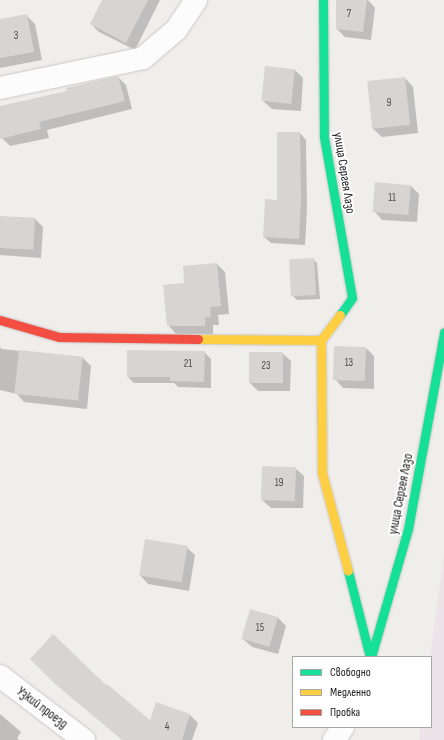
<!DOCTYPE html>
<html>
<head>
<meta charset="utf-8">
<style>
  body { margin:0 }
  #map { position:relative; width:444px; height:740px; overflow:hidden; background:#f0eeeb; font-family:"Sofia Sans Condensed",sans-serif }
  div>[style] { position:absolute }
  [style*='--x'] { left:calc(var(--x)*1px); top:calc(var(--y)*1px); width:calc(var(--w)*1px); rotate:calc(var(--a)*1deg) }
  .industrial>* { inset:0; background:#ede4e9 }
  .shadow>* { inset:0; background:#0003 }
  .building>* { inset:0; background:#d7d4d2; transform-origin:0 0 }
  .roads { filter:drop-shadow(0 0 1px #c9c8c7) drop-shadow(0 0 1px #c9c8c7) }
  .street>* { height:22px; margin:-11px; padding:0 11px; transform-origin:11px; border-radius:11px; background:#fdfcfc }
  .fast>* { height:9px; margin:-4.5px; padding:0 4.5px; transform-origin:4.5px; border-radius:4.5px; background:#16e098 }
  .slow>* { height:9px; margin:-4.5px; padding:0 4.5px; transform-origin:4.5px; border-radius:4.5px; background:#ffcf43 }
  .jam>* { height:9px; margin:-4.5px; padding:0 4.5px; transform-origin:4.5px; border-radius:4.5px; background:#f24e42 }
  span { translate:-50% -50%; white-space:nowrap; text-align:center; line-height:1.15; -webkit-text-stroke:4px #fff; paint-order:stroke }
  .number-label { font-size:11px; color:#4f4e4e }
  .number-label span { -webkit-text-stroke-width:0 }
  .street-label { font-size:13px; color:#222 }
  .legend { position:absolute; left:292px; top:656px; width:140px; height:72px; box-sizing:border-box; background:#fff; border:1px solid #a7a7a7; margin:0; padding:5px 7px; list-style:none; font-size:12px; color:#222 }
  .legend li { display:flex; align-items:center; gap:8px; height:20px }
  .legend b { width:20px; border:1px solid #a7a7a7 }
</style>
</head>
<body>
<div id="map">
  <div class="industrial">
    <div style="clip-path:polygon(444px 554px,444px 740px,419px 740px,420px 727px,431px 727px,430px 657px)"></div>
  </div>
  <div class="shadow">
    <div style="clip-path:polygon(103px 0,160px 0,135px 50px,99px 32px,91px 24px)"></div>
    <div style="clip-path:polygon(337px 0,368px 0,375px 8px,371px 40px,345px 37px,337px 29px)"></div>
    <div style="clip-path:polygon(26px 15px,35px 24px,42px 60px,0 68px,0 20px)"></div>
    <div style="clip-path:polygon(295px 70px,303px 78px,301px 111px,272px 109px,263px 101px)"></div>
    <div style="clip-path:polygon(118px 77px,126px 85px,132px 109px,47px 130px,49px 138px,10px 146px,2px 138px,0 107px,68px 91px)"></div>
    <div style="clip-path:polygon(405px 78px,413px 87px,418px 133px,382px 137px,373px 129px,368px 82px)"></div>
    <div style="clip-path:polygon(300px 133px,306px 140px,307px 208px,305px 245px,271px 243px,264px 237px)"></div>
    <div style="clip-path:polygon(411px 186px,419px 194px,417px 222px,382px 220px,374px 211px)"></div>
    <div style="clip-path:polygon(0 217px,35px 219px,43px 227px,41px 258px,0 255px)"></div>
    <div style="clip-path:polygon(313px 259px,317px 263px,320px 299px,297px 300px,293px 296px)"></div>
    <div style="clip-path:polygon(217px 264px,225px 272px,229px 314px,218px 315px,219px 325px,213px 325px,213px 334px,176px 334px,168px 325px,185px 284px)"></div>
    <div style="clip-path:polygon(0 347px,2px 349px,83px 358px,91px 366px,87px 409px,24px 402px,17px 394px,0 390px)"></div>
    <div style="clip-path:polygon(366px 348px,374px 356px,374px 389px,343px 388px,335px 379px)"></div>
    <div style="clip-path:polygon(204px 352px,211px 359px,211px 388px,178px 387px,174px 383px,134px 383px,128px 377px)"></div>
    <div style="clip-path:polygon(282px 353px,291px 361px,290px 391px,258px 391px,249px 382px)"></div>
    <div style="clip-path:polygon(295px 468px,304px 476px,303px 508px,271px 508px,262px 500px)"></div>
    <div style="clip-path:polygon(186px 547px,195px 555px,189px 591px,148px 584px,140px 575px)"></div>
    <div style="clip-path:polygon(251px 610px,278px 618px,286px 626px,278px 654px,252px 647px,243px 639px)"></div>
    <div style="clip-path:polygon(106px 687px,150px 722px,156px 704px,190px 715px,198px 723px,192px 740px,122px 740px)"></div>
    <div style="clip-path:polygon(0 714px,21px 732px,17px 738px,19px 740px,0 740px)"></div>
  </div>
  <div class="building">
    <div style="clip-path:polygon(102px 0,148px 0,126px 43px,90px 24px)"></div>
    <div style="clip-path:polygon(336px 0,367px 0,363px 32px,336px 29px)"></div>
    <div style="clip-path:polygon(27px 14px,34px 52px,0 58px,0 19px)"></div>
    <div style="left:265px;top:66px;width:30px;height:35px;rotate:6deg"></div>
    <div style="clip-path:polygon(118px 76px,125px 101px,39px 122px,41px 129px,0 139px,0 106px,67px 91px,66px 88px)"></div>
    <div style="left:405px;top:77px;width:48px;height:38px;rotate:84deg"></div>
    <div style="clip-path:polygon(277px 132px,300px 132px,301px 201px,299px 239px,263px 237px,265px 199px,277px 200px)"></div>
    <div style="left:375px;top:182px;width:36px;height:30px;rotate:5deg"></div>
    <div style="left:0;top:216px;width:35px;height:32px;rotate:3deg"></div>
    <div style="left:314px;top:258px;width:37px;height:25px;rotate:87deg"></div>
    <div style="clip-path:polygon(217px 263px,221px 306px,210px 307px,211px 317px,205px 317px,205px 326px,167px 326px,163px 285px,184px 283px,183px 266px)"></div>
    <div style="left:334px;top:346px;width:32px;height:34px;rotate:2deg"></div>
    <div style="left:19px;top:350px;width:64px;height:44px;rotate:6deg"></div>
    <div style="clip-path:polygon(127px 350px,205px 351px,204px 382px,170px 381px,170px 377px,127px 377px)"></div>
    <div style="left:249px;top:352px;width:34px;height:31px"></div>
    <div style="left:262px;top:466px;width:34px;height:34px;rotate:2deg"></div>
    <div style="left:145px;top:539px;width:43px;height:37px;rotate:9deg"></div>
    <div style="left:250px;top:609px;width:29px;height:31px;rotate:16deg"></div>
    <div style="clip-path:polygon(53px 634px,106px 685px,107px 684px,150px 720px,156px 702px,190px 714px,182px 740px,122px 740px,54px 683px,30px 659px)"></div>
  </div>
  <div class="roads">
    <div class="street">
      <div style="--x:0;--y:88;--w:146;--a:-11.8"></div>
      <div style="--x:143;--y:58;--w:43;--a:-40.3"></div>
      <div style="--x:176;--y:30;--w:36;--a:-56"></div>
      <div style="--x:0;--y:676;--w:106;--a:37.3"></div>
      <div style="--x:334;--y:740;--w:16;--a:-55"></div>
    </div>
    <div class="fast">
      <div style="--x:323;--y:0;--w:137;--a:89.6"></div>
      <div style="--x:324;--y:137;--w:163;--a:80.1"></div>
      <div style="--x:352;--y:298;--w:21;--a:125"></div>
      <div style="--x:348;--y:571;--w:89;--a:75.7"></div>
      <div style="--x:371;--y:657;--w:133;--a:-73.9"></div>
      <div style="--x:408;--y:529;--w:200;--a:-79.6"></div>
    </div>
    <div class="slow">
      <div style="--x:340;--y:315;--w:31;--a:127"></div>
      <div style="--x:321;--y:340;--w:133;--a:89.6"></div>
      <div style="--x:322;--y:473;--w:101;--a:75.1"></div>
      <div style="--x:198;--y:339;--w:123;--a:0.5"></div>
    </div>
    <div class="jam">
      <div style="--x:0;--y:320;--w:61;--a:16.1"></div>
      <div style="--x:59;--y:337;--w:139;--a:0.8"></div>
    </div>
  </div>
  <div class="number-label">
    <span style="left:349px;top:14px">7</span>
    <span style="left:16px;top:36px">3</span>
    <span style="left:389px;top:103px">9</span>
    <span style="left:392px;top:198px">11</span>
    <span style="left:349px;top:363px">13</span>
    <span style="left:188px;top:364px">21</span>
    <span style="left:266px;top:366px">23</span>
    <span style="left:279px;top:483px">19</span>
    <span style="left:260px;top:628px">15</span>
    <span style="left:167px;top:727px">4</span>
  </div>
  <div class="street-label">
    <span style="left:344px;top:173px;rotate:81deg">улица Сергея Лазо</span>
    <span style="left:401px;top:494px;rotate:-79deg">улица Сергея Лазо</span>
    <span style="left:42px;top:708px;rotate:37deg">Узкий проезд</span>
  </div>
  <ul class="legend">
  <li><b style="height:5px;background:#16e098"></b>Свободно</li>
  <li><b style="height:5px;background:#ffcf43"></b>Медленно</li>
  <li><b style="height:5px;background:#f24e42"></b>Пробка</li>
  </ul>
</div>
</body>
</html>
